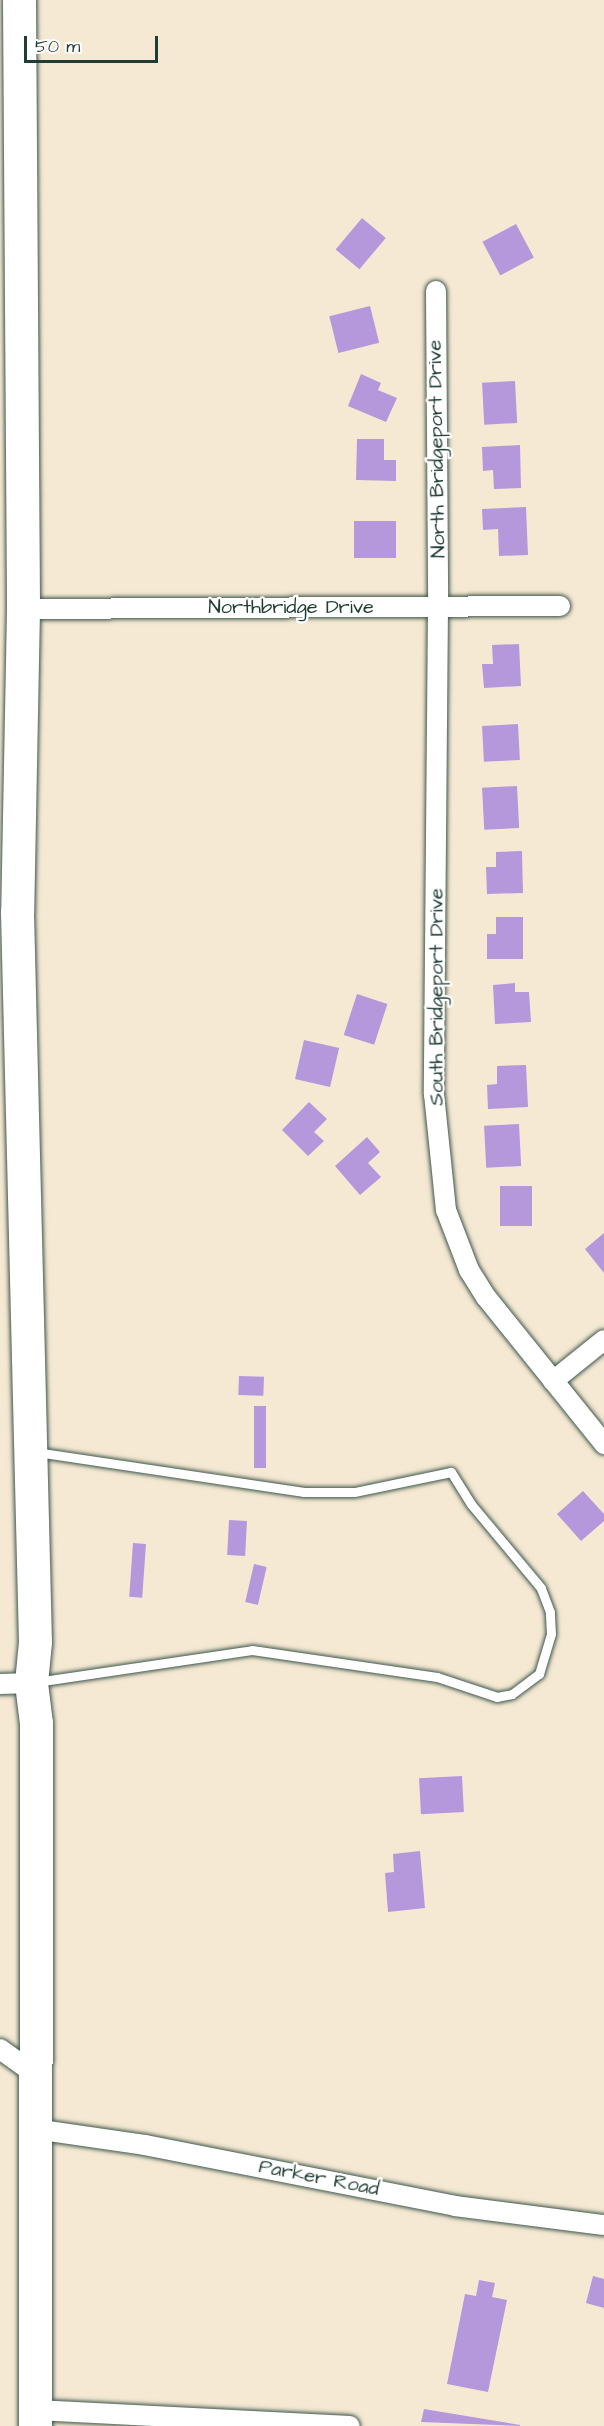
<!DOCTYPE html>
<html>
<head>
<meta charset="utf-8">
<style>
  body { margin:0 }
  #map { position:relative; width:604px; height:2426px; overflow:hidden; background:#f5e9d3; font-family:"Architects Daughter",sans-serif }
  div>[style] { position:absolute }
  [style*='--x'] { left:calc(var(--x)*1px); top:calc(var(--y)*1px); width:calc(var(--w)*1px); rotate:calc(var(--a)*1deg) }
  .building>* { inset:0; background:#b498db; transform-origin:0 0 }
  .roads { filter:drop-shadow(0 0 2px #3f574c) drop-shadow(0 0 2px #3f574c) }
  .lane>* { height:9px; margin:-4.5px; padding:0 4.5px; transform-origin:4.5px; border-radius:4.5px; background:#fff }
  .street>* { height:20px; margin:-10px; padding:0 10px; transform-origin:10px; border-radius:10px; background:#fff }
  .highway>* { height:33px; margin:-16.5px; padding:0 16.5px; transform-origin:16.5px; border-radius:16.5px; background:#fff }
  span { translate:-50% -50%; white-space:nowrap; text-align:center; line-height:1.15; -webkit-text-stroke:4.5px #fff; paint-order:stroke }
  .street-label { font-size:20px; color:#1f3d34 }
  .scale { position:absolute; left:24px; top:36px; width:134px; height:27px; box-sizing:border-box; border:3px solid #1f3d34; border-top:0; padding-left:8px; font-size:18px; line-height:21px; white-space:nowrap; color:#1f3d34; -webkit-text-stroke:4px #fff; paint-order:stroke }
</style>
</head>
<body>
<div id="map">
  <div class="building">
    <div style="left:362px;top:218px;width:31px;height:41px;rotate:40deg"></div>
    <div style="left:516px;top:224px;width:38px;height:38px;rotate:62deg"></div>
    <div style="left:370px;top:306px;width:38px;height:42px;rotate:76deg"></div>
    <div style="clip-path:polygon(361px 374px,381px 383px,378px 390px,397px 398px,386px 422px,348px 406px)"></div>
    <div style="left:515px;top:381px;width:42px;height:33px;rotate:87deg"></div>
    <div style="clip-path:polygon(357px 439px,384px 439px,384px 460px,396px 460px,396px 481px,356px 480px)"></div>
    <div style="clip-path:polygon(520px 445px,521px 488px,494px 489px,493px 470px,483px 471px,482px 447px)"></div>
    <div style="clip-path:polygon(526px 507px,528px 555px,499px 556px,498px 529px,483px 530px,482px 509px)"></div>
    <div style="left:354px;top:521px;width:42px;height:37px"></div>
    <div style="clip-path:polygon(519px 644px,521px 686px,484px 688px,482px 664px,493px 664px,492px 645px)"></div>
    <div style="left:518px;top:724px;width:36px;height:36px;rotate:87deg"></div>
    <div style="left:517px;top:786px;width:42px;height:35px;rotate:87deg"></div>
    <div style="clip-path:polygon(522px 851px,523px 893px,487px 894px,486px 867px,496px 867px,496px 852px)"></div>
    <div style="clip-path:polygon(496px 917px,523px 917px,523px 959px,487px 959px,487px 934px,496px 934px)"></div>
    <div style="clip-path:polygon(515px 983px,515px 992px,529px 992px,531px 1022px,495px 1024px,493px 985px)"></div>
    <div style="left:357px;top:994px;width:32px;height:43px;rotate:18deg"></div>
    <div style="left:304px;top:1040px;width:36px;height:40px;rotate:13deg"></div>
    <div style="clip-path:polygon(526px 1065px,528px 1107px,488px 1109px,487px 1085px,497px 1084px,497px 1066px)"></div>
    <div style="clip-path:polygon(309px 1102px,327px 1119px,314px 1132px,324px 1141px,308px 1156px,282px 1130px)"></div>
    <div style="left:519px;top:1124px;width:42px;height:35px;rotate:87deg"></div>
    <div style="clip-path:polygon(367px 1137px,380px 1152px,368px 1163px,381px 1177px,360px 1195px,335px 1166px)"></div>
    <div style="left:500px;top:1186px;width:32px;height:40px"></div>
    <div style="clip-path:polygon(604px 1233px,604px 1273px,585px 1249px)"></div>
    <div style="left:239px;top:1376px;width:25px;height:19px;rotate:2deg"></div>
    <div style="left:254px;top:1406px;width:12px;height:62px"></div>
    <div style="clip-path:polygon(583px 1491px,604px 1514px,604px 1521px,581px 1541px,557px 1514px)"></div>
    <div style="left:229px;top:1520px;width:18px;height:35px;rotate:3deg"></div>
    <div style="left:133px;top:1543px;width:13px;height:54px;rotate:4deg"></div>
    <div style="left:254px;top:1564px;width:13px;height:39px;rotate:13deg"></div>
    <div style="left:462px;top:1776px;width:36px;height:43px;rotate:87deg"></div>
    <div style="clip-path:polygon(420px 1851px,425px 1908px,388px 1912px,385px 1873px,394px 1872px,393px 1854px)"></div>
    <div style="clip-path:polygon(593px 2276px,604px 2279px,604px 2308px,586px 2303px)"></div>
    <div style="clip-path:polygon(479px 2280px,495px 2283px,492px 2297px,507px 2300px,488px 2392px,447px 2384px,465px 2294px,476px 2296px)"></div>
    <div style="clip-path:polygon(424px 2409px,520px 2425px,520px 2426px,421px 2422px)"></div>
  </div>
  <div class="roads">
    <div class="lane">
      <div style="--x:36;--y:1682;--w:218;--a:-8.4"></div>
      <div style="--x:252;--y:1650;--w:187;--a:8.3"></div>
      <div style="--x:437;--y:1677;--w:63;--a:18.4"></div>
      <div style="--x:497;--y:1697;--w:15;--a:-11"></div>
      <div style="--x:512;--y:1694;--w:34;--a:-37"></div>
      <div style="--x:539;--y:1674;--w:42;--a:-73.3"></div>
      <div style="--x:551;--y:1634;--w:22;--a:-93"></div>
      <div style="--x:550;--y:1612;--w:26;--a:-111"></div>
      <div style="--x:541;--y:1588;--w:109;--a:-129.8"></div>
      <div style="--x:471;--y:1504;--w:38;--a:-122"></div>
      <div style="--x:451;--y:1472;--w:99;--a:168.3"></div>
      <div style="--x:354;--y:1492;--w:50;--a:180"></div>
      <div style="--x:304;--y:1492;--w:270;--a:-171.5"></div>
    </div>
    <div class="street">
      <div style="--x:436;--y:291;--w:316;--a:89.6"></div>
      <div style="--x:438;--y:607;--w:487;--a:90.5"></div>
      <div style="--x:434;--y:1094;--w:117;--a:84.1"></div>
      <div style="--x:446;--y:1210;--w:64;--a:69"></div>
      <div style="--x:469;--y:1270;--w:32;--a:58"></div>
      <div style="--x:486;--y:1297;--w:189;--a:51.2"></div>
      <div style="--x:23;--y:609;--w:537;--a:-0.32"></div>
      <div style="--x:553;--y:1381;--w:65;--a:-38.8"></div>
      <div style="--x:0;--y:1684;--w:31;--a:-2"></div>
      <div style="--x:0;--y:2049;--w:43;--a:35.5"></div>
      <div style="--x:35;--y:2129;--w:111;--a:8.3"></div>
      <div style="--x:145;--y:2145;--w:316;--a:11.1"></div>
      <div style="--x:455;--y:2206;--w:150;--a:7.3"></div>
      <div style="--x:36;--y:2410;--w:314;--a:2.9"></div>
    </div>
    <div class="highway">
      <div style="--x:19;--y:0;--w:609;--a:89.62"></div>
      <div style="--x:23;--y:609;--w:303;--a:91.1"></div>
      <div style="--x:17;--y:912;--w:730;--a:88.59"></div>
      <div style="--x:35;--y:1642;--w:41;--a:95.6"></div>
      <div style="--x:31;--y:1683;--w:40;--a:82.9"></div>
      <div style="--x:36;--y:1723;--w:703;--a:90.08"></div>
    </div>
  </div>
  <div class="street-label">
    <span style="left:437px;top:449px;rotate:-91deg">North Bridgeport Drive</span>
    <span style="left:291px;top:607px">Northbridge Drive</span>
    <span style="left:437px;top:997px;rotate:-90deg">South Bridgeport Drive</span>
    <span style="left:319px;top:2178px;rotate:11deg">Parker Road</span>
  </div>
  <div class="scale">50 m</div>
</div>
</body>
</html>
